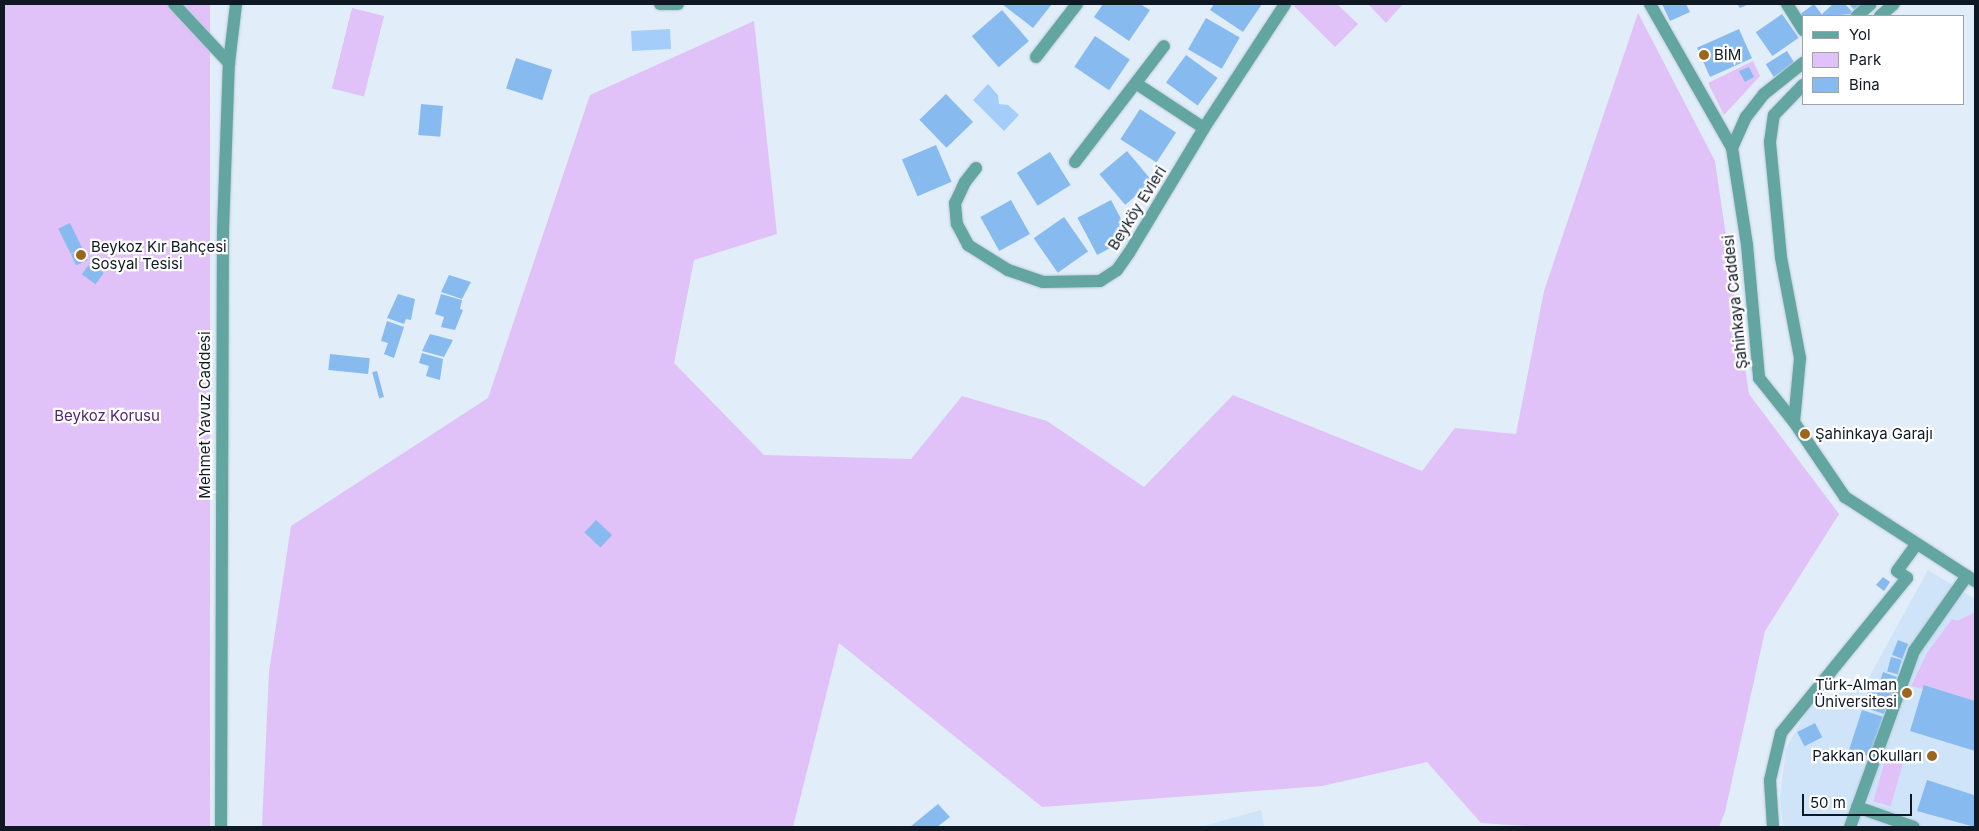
<!DOCTYPE html>
<html>
<head>
<meta charset="utf-8">
<style>
  body { margin:0 }
  #map { position:relative; width:1979px; height:831px; overflow:hidden; background:#e1edf9; font-family:Inter,sans-serif }
  div>[style] { position:absolute }
  [style*='--x'] { left:calc(var(--x)*1px); top:calc(var(--y)*1px); width:calc(var(--w)*1px); rotate:calc(var(--a)*1deg) }
  .built>* { inset:0; background:#cfe4f9 }
  .green>* { inset:0; background:#e0c1f8; transform-origin:0 0 }
  .water>* { inset:0; background:#a4cef9; transform-origin:0 0 }
  .building>* { inset:0; background:#87bbf0; transform-origin:0 0 }
  .roads { filter:drop-shadow(0 0 1px #bfcbd7) drop-shadow(0 0 1px #bfcbd7) }
  .minor>* { height:12px; margin:-6px; padding:0 6px; transform-origin:6px; border-radius:6px; background:#63a6a1 }
  .dots>* { width:14px; height:14px; translate:-50% -50%; box-sizing:border-box; border:2px solid #fff; border-radius:50% }
  span { translate:-50% -50%; white-space:nowrap; text-align:center; line-height:1.15; -webkit-text-stroke:4.5px #fff; paint-order:stroke }
  .poi-label { font-size:15px; color:#0f1924 }
  .left { translate:0 -50%; text-align:left }
  .right { translate:-100% -50%; text-align:right }
  .street-label { font-size:15px; color:#0f1924 }
  .park-label { font-size:15px; color:#52266f }
  .frame { position:absolute; inset:0; border:5px solid #0f1924; pointer-events:none }
  .legend { position:absolute; left:1802px; top:15px; width:162px; height:90px; box-sizing:border-box; background:#fff; border:1px solid #9fa3a7; margin:0; padding:6px 9px; list-style:none; font-size:15px; color:#0f1924 }
  .legend li { display:flex; align-items:center; gap:10px; height:25px }
  .legend b { width:25px; border:1px solid #9fa3a7 }
  .scale { position:absolute; left:1802px; top:794px; width:110px; height:22px; box-sizing:border-box; border:2px solid #0f1924; border-top:0; padding-left:6px; font-size:15px; line-height:18px; white-space:nowrap; color:#0f1924; -webkit-text-stroke:4px #fff; paint-order:stroke }
</style>
</head>
<body>
<div id="map">
  <div class="built">
    <div style="clip-path:polygon(1928px 570px,1975px 599px,1975px 827px,1783px 827px,1780px 797px,1786px 749px,1809px 707px,1868px 679px)"></div>
    <div style="clip-path:polygon(1261px 810px,1264px 827px,1200px 827px)"></div>
  </div>
  <div class="green">
    <div style="left:4px;top:4px;width:206px;height:823px"></div>
    <div style="clip-path:polygon(1292px 4px,1337px 4px,1358px 24px,1335px 47px)"></div>
    <div style="clip-path:polygon(1368px 4px,1403px 4px,1386px 23px)"></div>
    <div style="left:352px;top:8px;width:33px;height:83px;rotate:14deg"></div>
    <div style="clip-path:polygon(1638px 13px,1715px 161px,1749px 394px,1839px 514px,1765px 631px,1725px 812px,1719px 827px,1539px 827px,1481px 823px,1427px 762px,1322px 786px,1042px 807px,839px 643px,793px 827px,262px 827px,269px 672px,291px 526px,488px 398px,590px 95px,754px 21px,777px 234px,694px 260px,674px 363px,764px 455px,911px 459px,962px 396px,1047px 421px,1144px 487px,1233px 395px,1422px 471px,1455px 428px,1516px 434px,1544px 291px)"></div>
    <div style="clip-path:polygon(1753px 61px,1760px 76px,1724px 115px,1708px 83px)"></div>
    <div style="clip-path:polygon(1974px 613px,1975px 701px,1925px 685px,1923px 689px,1911px 686px,1927px 653px,1952px 619px,1957px 621px)"></div>
    <div style="left:1886px;top:757px;width:18px;height:46px;rotate:16deg"></div>
  </div>
  <div class="water">
    <div style="left:670px;top:29px;width:20px;height:39px;rotate:87deg"></div>
    <div style="clip-path:polygon(988px 84px,998px 95px,999px 104px,1008px 105px,1019px 115px,1004px 131px,973px 100px)"></div>
  </div>
  <div class="building">
    <div style="clip-path:polygon(1002px 4px,1052px 4px,1033px 28px)"></div>
    <div style="clip-path:polygon(1103px 4px,1140px 4px,1150px 10px,1129px 41px,1094px 17px)"></div>
    <div style="clip-path:polygon(1214px 4px,1262px 4px,1243px 32px,1210px 10px)"></div>
    <div style="clip-path:polygon(1662px 4px,1686px 4px,1690px 12px,1670px 21px)"></div>
    <div style="clip-path:polygon(1737px 4px,1749px 4px,1740px 8px)"></div>
    <div style="clip-path:polygon(1814px 4px,1823px 16px,1803px 16px,1803px 21px,1799px 15px)"></div>
    <div style="clip-path:polygon(1833px 4px,1845px 4px,1854px 14px,1824px 16px,1822px 14px)"></div>
    <div style="clip-path:polygon(1849px 4px,1866px 4px,1856px 12px)"></div>
    <div style="left:1002px;top:10px;width:41px;height:40px;rotate:49deg"></div>
    <div style="left:1782px;top:14px;width:29px;height:32px;rotate:55deg"></div>
    <div style="left:1206px;top:18px;width:39px;height:36px;rotate:30deg"></div>
    <div style="left:1739px;top:29px;width:32px;height:46px;rotate:66deg"></div>
    <div style="left:1095px;top:36px;width:42px;height:37px;rotate:34deg"></div>
    <div style="left:1787px;top:51px;width:15px;height:25px;rotate:58deg"></div>
    <div style="left:1186px;top:55px;width:39px;height:34px;rotate:36deg"></div>
    <div style="left:516px;top:58px;width:38px;height:32px;rotate:18deg"></div>
    <div style="clip-path:polygon(1749px 67px,1754px 77px,1745px 82px,1739px 71px)"></div>
    <div style="left:946px;top:94px;width:39px;height:37px;rotate:46deg"></div>
    <div style="left:421px;top:104px;width:22px;height:31px;rotate:5deg"></div>
    <div style="left:1140px;top:109px;width:43px;height:36px;rotate:33deg"></div>
    <div style="left:936px;top:145px;width:40px;height:37px;rotate:67deg"></div>
    <div style="left:1127px;top:151px;width:40px;height:36px;rotate:50deg"></div>
    <div style="left:1050px;top:152px;width:39px;height:39px;rotate:58deg"></div>
    <div style="left:1011px;top:200px;width:39px;height:35px;rotate:61deg"></div>
    <div style="left:1111px;top:200px;width:42px;height:38px;rotate:62deg"></div>
    <div style="left:1064px;top:217px;width:42px;height:37px;rotate:55deg"></div>
    <div style="left:70px;top:223px;width:28px;height:13px;rotate:64deg"></div>
    <div style="left:83px;top:249px;width:12px;height:13px;rotate:66deg"></div>
    <div style="left:90px;top:263px;width:17px;height:14px;rotate:36deg"></div>
    <div style="clip-path:polygon(449px 275px,471px 282px,462px 299px,441px 292px)"></div>
    <div style="clip-path:polygon(398px 294px,415px 299px,411px 320px,406px 319px,404px 324px,387px 318px)"></div>
    <div style="clip-path:polygon(441px 294px,462px 300px,460px 309px,463px 310px,455px 330px,441px 327px,444px 317px,435px 314px)"></div>
    <div style="clip-path:polygon(387px 321px,404px 327px,394px 358px,384px 354px,388px 343px,381px 341px)"></div>
    <div style="clip-path:polygon(430px 334px,453px 340px,444px 357px,422px 351px)"></div>
    <div style="clip-path:polygon(422px 353px,443px 359px,440px 380px,426px 376px,429px 366px,419px 363px)"></div>
    <div style="left:330px;top:354px;width:40px;height:16px;rotate:6deg"></div>
    <div style="left:377px;top:371px;width:27px;height:5px;rotate:75deg"></div>
    <div style="left:596px;top:520px;width:22px;height:17px;rotate:43deg"></div>
    <div style="clip-path:polygon(1883px 577px,1890px 582px,1884px 591px,1876px 585px)"></div>
    <div style="left:1898px;top:640px;width:11px;height:16px;rotate:22deg"></div>
    <div style="left:1891px;top:657px;width:11px;height:15px;rotate:15deg"></div>
    <div style="clip-path:polygon(1883px 672px,1897px 677px,1884px 714px,1863px 707px,1870px 685px,1878px 687px)"></div>
    <div style="clip-path:polygon(1924px 685px,1975px 701px,1975px 751px,1910px 731px)"></div>
    <div style="left:1862px;top:710px;width:22px;height:42px;rotate:18deg"></div>
    <div style="left:1815px;top:723px;width:16px;height:20px;rotate:63deg"></div>
    <div style="clip-path:polygon(1927px 780px,1974px 795px,1975px 792px,1975px 827px,1917px 811px)"></div>
    <div style="clip-path:polygon(938px 804px,950px 817px,937px 827px,910px 827px)"></div>
  </div>
  <div class="roads">
    <div class="minor">
      <div style="--x:174;--y:4;--w:81;--a:47"></div>
      <div style="--x:660;--y:4;--w:18;--a:0"></div>
      <div style="--x:1650;--y:4;--w:166;--a:60.3"></div>
      <div style="--x:1732;--y:148;--w:98;--a:81.2"></div>
      <div style="--x:1747;--y:245;--w:134;--a:84.8"></div>
      <div style="--x:1759;--y:378;--w:56;--a:51.5"></div>
      <div style="--x:1794;--y:422;--w:91;--a:55.8"></div>
      <div style="--x:1845;--y:497;--w:155;--a:32.9"></div>
      <div style="--x:1787;--y:4;--w:31;--a:58"></div>
      <div style="--x:1857;--y:16;--w:18;--a:-41"></div>
      <div style="--x:1880;--y:16;--w:18;--a:-41"></div>
      <div style="--x:1036;--y:57;--w:67;--a:-52.3"></div>
      <div style="--x:1137;--y:84;--w:80;--a:33.3"></div>
      <div style="--x:1732;--y:148;--w:34;--a:-66"></div>
      <div style="--x:1746;--y:117;--w:29;--a:-52"></div>
      <div style="--x:1764;--y:94;--w:50;--a:-38.5"></div>
      <div style="--x:1075;--y:162;--w:146;--a:-52.5"></div>
      <div style="--x:976;--y:168;--w:18;--a:128"></div>
      <div style="--x:965;--y:182;--w:23;--a:115"></div>
      <div style="--x:955;--y:203;--w:21;--a:85"></div>
      <div style="--x:957;--y:224;--w:24;--a:62"></div>
      <div style="--x:968;--y:245;--w:47;--a:32"></div>
      <div style="--x:1008;--y:270;--w:37;--a:19"></div>
      <div style="--x:1043;--y:282;--w:57;--a:-1"></div>
      <div style="--x:1100;--y:281;--w:20;--a:-33"></div>
      <div style="--x:1117;--y:270;--w:21;--a:-55"></div>
      <div style="--x:1129;--y:253;--w:146;--a:-59"></div>
      <div style="--x:1204;--y:128;--w:148;--a:-56.8"></div>
      <div style="--x:1794;--y:422;--w:64;--a:-84.6"></div>
      <div style="--x:1800;--y:358;--w:103;--a:-100.7"></div>
      <div style="--x:1781;--y:257;--w:116;--a:-95.5"></div>
      <div style="--x:1770;--y:142;--w:27;--a:-82"></div>
      <div style="--x:1774;--y:115;--w:42;--a:-46"></div>
      <div style="--x:1857;--y:807;--w:60;--a:19.3"></div>
      <div style="--x:221;--y:827;--w:596;--a:-89.81"></div>
      <div style="--x:223;--y:231;--w:168;--a:-88"></div>
      <div style="--x:229;--y:63;--w:59;--a:-83.2"></div>
      <div style="--x:1773;--y:827;--w:47;--a:-93.7"></div>
      <div style="--x:1770;--y:780;--w:48;--a:-76.8"></div>
      <div style="--x:1781;--y:733;--w:200;--a:-50.9"></div>
      <div style="--x:1907;--y:578;--w:12;--a:-145"></div>
      <div style="--x:1897;--y:571;--w:32;--a:-54"></div>
      <div style="--x:1850;--y:827;--w:187;--a:-70"></div>
      <div style="--x:1914;--y:651;--w:92;--a:-54.8"></div>
    </div>
  </div>
  <div class="dots">
    <div style="left:1704px;top:55px;background:#9b661e"></div>
    <div style="left:81px;top:255px;background:#9b661e"></div>
    <div style="left:1805px;top:434px;background:#9b661e"></div>
    <div style="left:1907px;top:693px;background:#9b661e"></div>
    <div style="left:1932px;top:756px;background:#9b661e"></div>
  </div>
  <div class="poi-label">
    <span class="left" style="left:1714px;top:55px">BİM</span>
    <span class="left" style="left:91px;top:255px">Beykoz Kır Bahçesi<br>Sosyal Tesisi</span>
    <span class="left" style="left:1815px;top:434px">Şahinkaya Garajı</span>
    <span class="right" style="left:1897px;top:693px">Türk-Alman<br>Üniversitesi</span>
    <span class="right" style="left:1922px;top:756px">Pakkan Okulları</span>
  </div>
  <div class="street-label">
    <span style="left:1137px;top:208px;rotate:-58deg">Beyköy Evleri</span>
    <span style="left:1735px;top:302px;rotate:-96deg">Şahinkaya Caddesi</span>
    <span style="left:205px;top:415px;rotate:-90deg">Mehmet Yavuz Caddesi</span>
  </div>
  <div class="park-label">
    <span style="left:107px;top:416px">Beykoz Korusu</span>
  </div>
  <div class="frame"></div>
  <ul class="legend">
  <li><b style="height:6px;background:#63a6a1"></b>Yol</li>
  <li><b style="height:14px;background:#e0c1f8"></b>Park</li>
  <li><b style="height:14px;background:#87bbf0"></b>Bina</li>
  </ul>
  <div class="scale">50 m</div>
</div>
</body>
</html>
